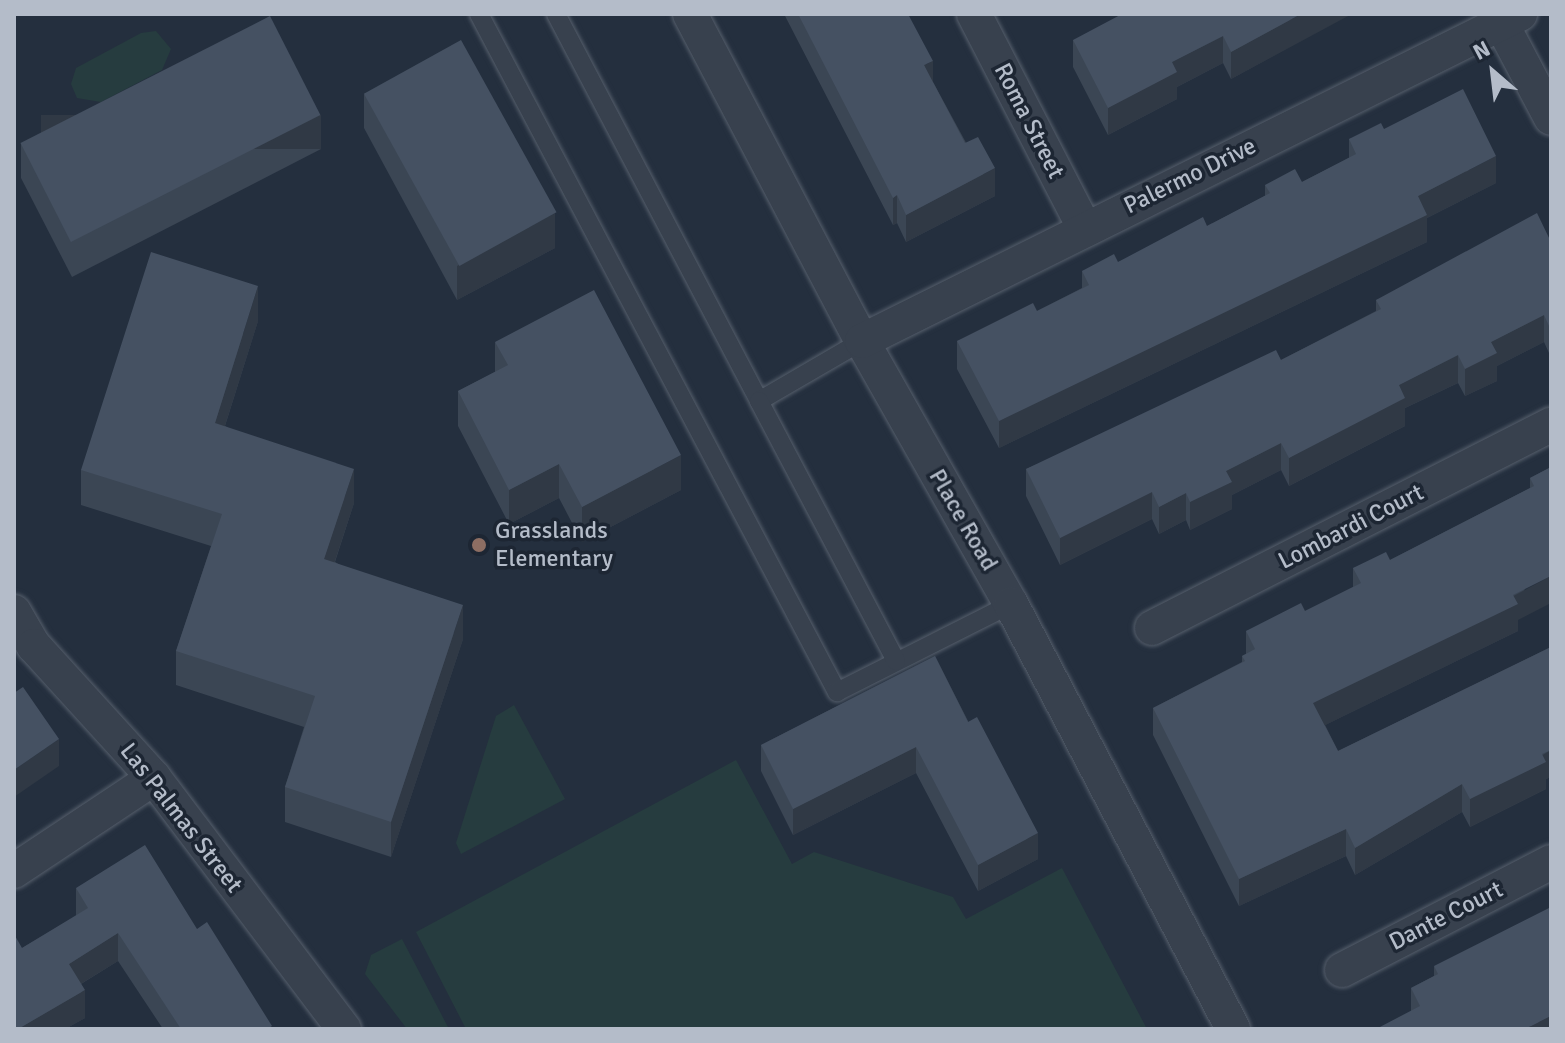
<!DOCTYPE html>
<html>
<head>
<meta charset="utf-8">
<style>
  body { margin:0 }
  #map { position:relative; width:1565px; height:1043px; overflow:hidden; background:#242f3e; font-family:Signika,sans-serif }
  div>[style] { position:absolute }
  [style*='--x'] { left:calc(var(--x)*1px); top:calc(var(--y)*1px); width:calc(var(--w)*1px); rotate:calc(var(--a)*1deg) }
  .green>* { inset:0; background:#263c3f }
  .roads { filter:drop-shadow(0 0 2px #565f6c) drop-shadow(0 0 2px #565f6c) }
  .service>* { height:18px; margin:-9px; padding:0 9px; transform-origin:9px; border-radius:9px; background:#38414e }
  .minor>* { height:34px; margin:-17px; padding:0 17px; transform-origin:17px; border-radius:17px; background:#38414e }
  .wall>* { inset:0; background:#3b4654 }
  .shaded-wall>* { inset:0; background:#303945; transform-origin:0 0 }
  .building>* { inset:0; background:#455162; transform-origin:0 0 }
  .dots>* { width:22px; height:22px; translate:-50% -50%; box-sizing:border-box; border:4px solid #1d2633; border-radius:50% }
  span { translate:-50% -50%; white-space:nowrap; text-align:center; line-height:1.15; -webkit-text-stroke:7px #1d2633; paint-order:stroke }
  .street-label { font-size:24px; color:#b4bcc9 }
  .poi-label { font-size:24px; color:#b4bcc9 }
  .left { translate:0 -50%; text-align:left }
  .frame { position:absolute; inset:0; border:16px solid #b4bcc9; pointer-events:none }
  .north { position:absolute; left:1453px; top:32px; width:80px; height:80px; -webkit-text-stroke:6px #1d2633; paint-order:stroke; rotate:332deg; font-size:22px; font-weight:700; line-height:32px; text-align:center; color:#b4bcc9 }
  .north::after { content:''; display:block; margin:auto; width:28px; height:36px; background:#b4bcc9; clip-path:polygon(50% 0,100% 100%,50% 72%,0 100%) }
</style>
</head>
<body>
<div id="map">
  <div class="green">
    <div style="clip-path:polygon(156px 31px,171px 49px,162px 70px,101px 102px,77px 98px,71px 84px,76px 68px,141px 33px)"></div>
    <div style="clip-path:polygon(514px 705px,565px 799px,461px 854px,456px 843px,496px 716px)"></div>
    <div style="clip-path:polygon(736px 760px,792px 864px,814px 852px,953px 897px,966px 919px,1062px 868px,1147px 1029px,466px 1029px,416px 932px)"></div>
    <div style="clip-path:polygon(402px 939px,449px 1029px,407px 1029px,365px 974px,371px 955px)"></div>
  </div>
  <div class="roads">
    <div class="service">
      <div style="--x:479;--y:14;--w:767;--a:62.16"></div>
      <div style="--x:837;--y:692;--w:195;--a:-26.8"></div>
      <div style="--x:556;--y:14;--w:437;--a:62.3"></div>
      <div style="--x:759;--y:401;--w:119;--a:-30.2"></div>
      <div style="--x:759;--y:401;--w:294;--a:62.2"></div>
    </div>
    <div class="minor">
      <div style="--x:690;--y:14;--w:369;--a:62.3"></div>
      <div style="--x:862;--y:341;--w:302;--a:60.5"></div>
      <div style="--x:1011;--y:604;--w:479;--a:62.4"></div>
      <div style="--x:974;--y:14;--w:240;--a:62.7"></div>
      <div style="--x:1501;--y:23;--w:107;--a:62.2"></div>
      <div style="--x:862;--y:341;--w:735;--a:-26.43"></div>
      <div style="--x:14;--y:612;--w:39;--a:60"></div>
      <div style="--x:34;--y:646;--w:178;--a:47.7"></div>
      <div style="--x:154;--y:778;--w:315;--a:52.9"></div>
      <div style="--x:1152;--y:628;--w:448;--a:-27"></div>
      <div style="--x:14;--y:871;--w:168;--a:-33.6"></div>
      <div style="--x:1342;--y:970;--w:235;--a:-27.3"></div>
    </div>
  </div>
  <div class="wall">
    <div style="clip-path:polygon(784px 14px,908px 14px,933px 82px,995px 196px,906px 242px,897px 223px,893px 225px)"></div>
    <div style="clip-path:polygon(1350px 14px,1231px 79px,1223px 63px,1177px 87px,1177px 99px,1108px 135px,1073px 67px,1073px 40px)"></div>
    <div style="clip-path:polygon(364px 94px,555px 248px,457px 300px,364px 128px)"></div>
    <div style="clip-path:polygon(1384px 129px,1496px 183px,1427px 218px,1427px 242px,999px 448px,957px 369px,957px 341px,1037px 311px,1082px 288px,1082px 271px,1118px 262px,1207px 226px,1265px 196px,1265px 185px,1302px 182px,1349px 158px,1349px 139px)"></div>
    <div style="clip-path:polygon(21px 144px,321px 149px,72px 277px,21px 178px)"></div>
    <div style="clip-path:polygon(1551px 242px,1549px 353px,1544px 342px,1497px 366px,1497px 381px,1465px 396px,1458px 383px,1405px 408px,1405px 426px,1289px 486px,1281px 470px,1232px 495px,1232px 509px,1190px 530px,1186px 520px,1159px 534px,1152px 519px,1060px 565px,1026px 496px,1026px 469px,1281px 360px,1376px 311px,1376px 300px)"></div>
    <div style="clip-path:polygon(258px 321px,225px 426px,354px 503px,335px 562px,463px 639px,391px 857px,285px 822px,285px 787px,304px 727px,176px 685px,176px 651px,211px 546px,81px 505px,81px 470px)"></div>
    <div style="clip-path:polygon(495px 342px,681px 490px,582px 542px,559px 498px,509px 524px,458px 426px,458px 391px,495px 372px)"></div>
    <div style="clip-path:polygon(1551px 467px,1518px 620px,1518px 631px,1325px 725px,1338px 751px,1551px 647px,1551px 777px,1546px 779px,1546px 789px,1470px 827px,1462px 812px,1355px 875px,1346px 856px,1239px 906px,1153px 735px,1153px 708px,1242px 662px,1242px 656px,1246px 654px,1246px 631px,1305px 611px,1353px 587px,1353px 568px,1390px 560px,1530px 488px,1530px 478px)"></div>
    <div style="clip-path:polygon(935px 656px,1038px 859px,978px 891px,916px 773px,793px 835px,761px 771px,761px 745px)"></div>
    <div style="clip-path:polygon(76px 888px,197px 929px,272px 1029px,163px 1029px,118px 961px,81px 984px,85px 1018px,65px 1029px,14px 1029px,22px 948px,76px 916px)"></div>
    <div style="clip-path:polygon(1434px 966px,1551px 1029px,1411px 1011px,1411px 988px,1434px 976px)"></div>
  </div>
  <div class="shaded-wall">
    <div style="clip-path:polygon(1301px 14px,1350px 15px,1231px 79px,1231px 52px)"></div>
    <div style="clip-path:polygon(1223px 36px,1223px 63px,1177px 87px,1177px 99px,1108px 135px,1108px 108px,1172px 62px)"></div>
    <div style="clip-path:polygon(933px 61px,933px 88px,924px 65px)"></div>
    <div style="left:321px;top:115px;width:34px;height:280px;rotate:90deg"></div>
    <div style="clip-path:polygon(1496px 156px,1496px 183px,1427px 218px,1427px 242px,999px 448px,999px 421px,1418px 196px)"></div>
    <div style="clip-path:polygon(995px 168px,995px 196px,906px 242px,906px 215px)"></div>
    <div style="clip-path:polygon(897px 195px,897px 223px,893px 225px,893px 198px)"></div>
    <div style="clip-path:polygon(555px 213px,555px 248px,457px 300px,457px 266px)"></div>
    <div style="clip-path:polygon(258px 286px,258px 321px,215px 457px,215px 423px)"></div>
    <div style="clip-path:polygon(1544px 315px,1544px 342px,1497px 366px,1497px 381px,1465px 396px,1465px 369px,1491px 342px)"></div>
    <div style="left:1551px;top:325px;width:27px;height:2px;rotate:90deg"></div>
    <div style="clip-path:polygon(1458px 355px,1458px 383px,1405px 408px,1405px 426px,1289px 486px,1289px 458px,1399px 385px)"></div>
    <div style="clip-path:polygon(1281px 443px,1281px 470px,1232px 495px,1232px 509px,1190px 530px,1190px 502px,1226px 471px)"></div>
    <div style="clip-path:polygon(681px 455px,681px 490px,582px 542px,582px 507px)"></div>
    <div style="clip-path:polygon(559px 464px,559px 498px,509px 524px,509px 490px)"></div>
    <div style="clip-path:polygon(354px 469px,354px 503px,324px 594px,324px 559px)"></div>
    <div style="clip-path:polygon(1152px 492px,1152px 519px,1060px 565px,1060px 538px)"></div>
    <div style="clip-path:polygon(1186px 493px,1186px 520px,1159px 534px,1159px 507px)"></div>
    <div style="clip-path:polygon(1551px 576px,1551px 603px,1518px 620px,1518px 631px,1313px 731px,1313px 703px)"></div>
    <div style="clip-path:polygon(463px 605px,463px 639px,391px 857px,391px 822px)"></div>
    <div style="clip-path:polygon(59px 739px,59px 766px,14px 797px,14px 770px)"></div>
    <div style="clip-path:polygon(916px 747px,916px 773px,793px 835px,793px 809px)"></div>
    <div style="clip-path:polygon(1551px 750px,1551px 777px,1546px 779px,1546px 789px,1470px 827px,1470px 799px)"></div>
    <div style="clip-path:polygon(1462px 784px,1462px 812px,1355px 875px,1355px 848px)"></div>
    <div style="clip-path:polygon(1346px 829px,1346px 856px,1239px 906px,1239px 879px)"></div>
    <div style="clip-path:polygon(1038px 833px,1038px 859px,978px 891px,978px 865px)"></div>
    <div style="clip-path:polygon(118px 933px,118px 961px,69px 991px,69px 964px)"></div>
    <div style="clip-path:polygon(85px 990px,85px 1018px,65px 1029px,18px 1029px)"></div>
    <div style="clip-path:polygon(1551px 1016px,1551px 1029px,1525px 1029px)"></div>
  </div>
  <div class="building">
    <div style="clip-path:polygon(798px 14px,908px 14px,933px 61px,924px 65px,965px 143px,978px 137px,995px 168px,906px 215px,897px 195px,893px 198px)"></div>
    <div style="clip-path:polygon(1122px 14px,1301px 14px,1231px 52px,1223px 36px,1172px 62px,1177px 72px,1108px 108px,1073px 40px)"></div>
    <div style="left:270px;top:16px;width:111px;height:280px;rotate:63deg"></div>
    <div style="left:461px;top:40px;width:197px;height:111px;rotate:61deg"></div>
    <div style="clip-path:polygon(1463px 89px,1496px 156px,1418px 196px,1427px 215px,999px 421px,957px 341px,1033px 303px,1037px 311px,1089px 285px,1082px 271px,1114px 254px,1118px 262px,1203px 217px,1207px 226px,1270px 193px,1265px 185px,1295px 169px,1302px 182px,1356px 154px,1349px 139px,1381px 123px,1384px 129px)"></div>
    <div style="clip-path:polygon(1537px 213px,1551px 242px,1551px 325px,1549px 326px,1544px 315px,1491px 342px,1497px 353px,1465px 369px,1458px 355px,1399px 385px,1405px 398px,1289px 458px,1281px 443px,1226px 471px,1232px 482px,1190px 502px,1186px 493px,1159px 507px,1152px 492px,1060px 538px,1026px 469px,1276px 350px,1281px 360px,1381px 309px,1376px 300px)"></div>
    <div style="clip-path:polygon(151px 252px,258px 286px,215px 423px,354px 469px,324px 559px,463px 605px,391px 822px,285px 787px,315px 696px,176px 651px,222px 514px,81px 470px)"></div>
    <div style="clip-path:polygon(594px 290px,681px 455px,582px 507px,559px 464px,509px 490px,458px 391px,508px 365px,495px 342px)"></div>
    <div style="clip-path:polygon(1551px 467px,1551px 576px,1513px 595px,1518px 604px,1313px 703px,1338px 751px,1551px 647px,1551px 750px,1542px 754px,1546px 762px,1470px 799px,1462px 784px,1355px 848px,1346px 829px,1239px 879px,1153px 708px,1245px 661px,1242px 656px,1255px 649px,1246px 631px,1301px 603px,1305px 611px,1361px 583px,1353px 568px,1386px 552px,1390px 560px,1534px 486px,1530px 478px)"></div>
    <div style="clip-path:polygon(935px 656px,968px 722px,977px 717px,1038px 833px,978px 865px,916px 747px,793px 809px,761px 745px)"></div>
    <div style="clip-path:polygon(23px 687px,59px 739px,14px 770px,14px 693px)"></div>
    <div style="clip-path:polygon(145px 845px,197px 929px,207px 922px,272px 1026px,267px 1029px,181px 1029px,118px 933px,69px 964px,85px 990px,18px 1029px,14px 1029px,14px 934px,22px 948px,88px 908px,76px 888px)"></div>
    <div style="clip-path:polygon(1551px 907px,1551px 1016px,1525px 1029px,1376px 1029px,1420px 1006px,1411px 988px,1438px 974px,1434px 966px)"></div>
  </div>
  <div class="dots">
    <div style="left:479px;top:545px;background:#8d6e63"></div>
  </div>
  <div class="street-label">
    <span style="left:1029px;top:121px;rotate:63deg">Roma Street</span>
    <span style="left:1190px;top:176px;rotate:-26deg">Palermo Drive</span>
    <span style="left:963px;top:520px;rotate:60deg">Place Road</span>
    <span style="left:1351px;top:527px;rotate:-27deg">Lombardi Court</span>
    <span style="left:181px;top:818px;rotate:52deg">Las Palmas Street</span>
    <span style="left:1446px;top:916px;rotate:-27deg">Dante Court</span>
  </div>
  <div class="poi-label">
    <span class="left" style="left:495px;top:545px">Grasslands<br>Elementary</span>
  </div>
  <div class="frame"></div>
  <div class="north">N</div>
</div>
</body>
</html>
